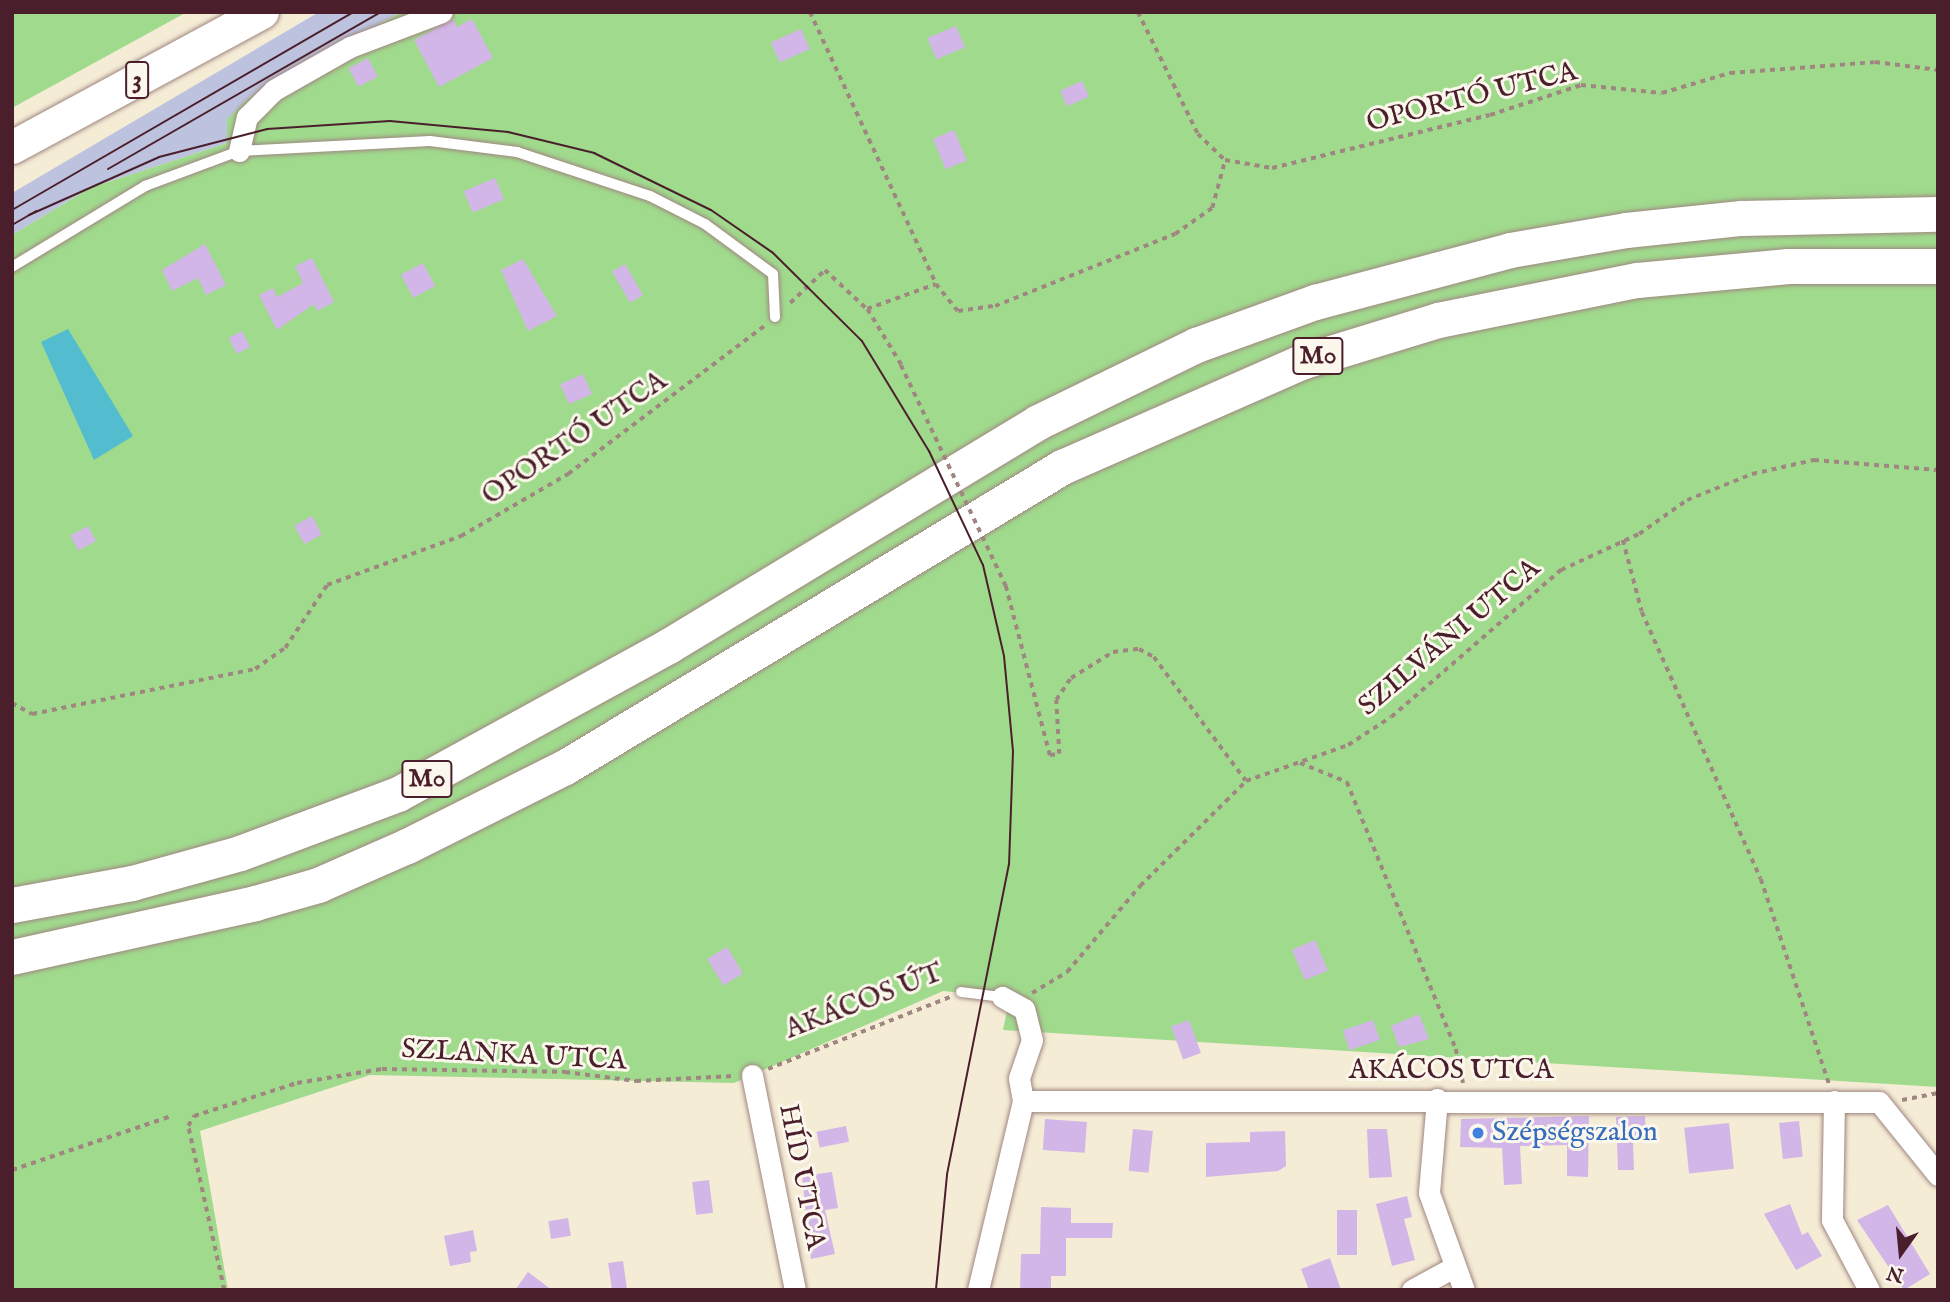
<!DOCTYPE html>
<html>
<head>
<meta charset="utf-8">
<style>
  body { margin:0 }
  #map { position:relative; width:1950px; height:1302px; overflow:hidden; background:#f5ecd6; font-family:"IM FELL English",serif }
  div>[style] { position:absolute }
  [style*='--x'] { left:calc(var(--x)*1px); top:calc(var(--y)*1px); width:calc(var(--w)*1px); rotate:calc(var(--a)*1deg) }
  .industrial>* { inset:0; background:#bdc3de }
  .green>* { inset:0; background:#a0da8d }
  .water>* { inset:0; background:#53bdcf }
  .building>* { inset:0; background:#d2b6e8; transform-origin:0 0 }
  .path>* { height:3.5px; margin-top:-1.75px; transform-origin:0; background:repeating-linear-gradient(90deg,#a08680 0 5px,transparent 0 10px) }
  .roads { filter:drop-shadow(0 0 2px #a08680) drop-shadow(0 0 2px #a08680) }
  .service>* { height:10px; margin:-5px; padding:0 5px; transform-origin:5px; border-radius:5px; background:#fff }
  .minor>* { height:21px; margin:-10.5px; padding:0 10.5px; transform-origin:10.5px; border-radius:10.5px; background:#fff }
  .primary>* { height:33px; margin:-16.5px; padding:0 16.5px; transform-origin:16.5px; border-radius:16.5px; background:#fff }
  .trunk>* { height:35px; margin:-17.5px; padding:0 17.5px; transform-origin:17.5px; border-radius:17.5px; background:#fff }
  .tram>* { height:2px; margin:-1px; padding:0 1px; transform-origin:1px; border-radius:1px; background:#4a1f2b }
  .path-bridge>* { height:3.5px; margin-top:-1.75px; transform-origin:0; background:repeating-linear-gradient(90deg,#a08680 0 5px,transparent 0 10px) }
  .dots>* { width:19px; height:19px; translate:-50% -50%; box-sizing:border-box; border:4px solid #fbf7ec; border-radius:50% }
  span { translate:-50% -50%; white-space:nowrap; text-align:center; line-height:1.15; -webkit-text-stroke:6px #fbf7ec; paint-order:stroke }
  .shield-label span { padding:2px 5px; background:#fbf7ec; border:2px solid; border-radius:5px; -webkit-text-stroke-width:0 }
  .shield-label { font-size:26px; color:#4a1f2b; font-weight:700 }
  .street-label { font-size:28px; color:#4a1f2b }
  .shop-label { font-size:28px; color:#366cbe }
  .left { translate:0 -50%; text-align:left }
  .frame { position:absolute; inset:0; border:14px solid #4a1f2b; pointer-events:none }
  .north { position:absolute; left:1866px; top:1218px; width:70px; height:70px; -webkit-text-stroke:5px #fbf7ec; paint-order:stroke; rotate:195deg; font-size:19px; font-weight:700; line-height:28px; text-align:center; color:#4a1f2b }
  .north::after { content:''; display:block; margin:auto; width:24px; height:32px; background:#4a1f2b; clip-path:polygon(50% 0,100% 100%,50% 72%,0 100%) }
</style>
</head>
<body>
<div id="map">
  <div class="industrial">
    <div style="clip-path:polygon(319px 12px,401px 12px,250px 97px,227px 143px,90px 188px,12px 235px,12px 193px)"></div>
  </div>
  <div class="green">
    <div style="clip-path:polygon(12px 12px,187px 12px,12px 108px)"></div>
    <div style="clip-path:polygon(401px 12px,1938px 12px,1938px 1087px,1003px 1030px,1008px 1006px,1002px 997px,943px 991px,734px 1083px,370px 1075px,200px 1131px,228px 1290px,12px 1290px,12px 235px,90px 188px,227px 143px,227px 119px,250px 97px)"></div>
  </div>
  <div class="water">
    <div style="clip-path:polygon(68px 329px,133px 436px,94px 460px,41px 342px)"></div>
  </div>
  <div class="building">
    <div style="clip-path:polygon(453px 19px,457px 27px,472px 19px,493px 58px,439px 87px,414px 40px)"></div>
    <div style="left:956px;top:26px;width:23px;height:31px;rotate:67deg"></div>
    <div style="left:801px;top:29px;width:22px;height:33px;rotate:66deg"></div>
    <div style="left:368px;top:58px;width:21px;height:22px;rotate:62deg"></div>
    <div style="left:1082px;top:81px;width:17px;height:24px;rotate:66deg"></div>
    <div style="left:954px;top:130px;width:33px;height:23px;rotate:67deg"></div>
    <div style="left:495px;top:178px;width:23px;height:34px;rotate:67deg"></div>
    <div style="clip-path:polygon(205px 244px,226px 285px,206px 295px,198px 278px,172px 291px,162px 270px)"></div>
    <div style="clip-path:polygon(312px 258px,334px 302px,317px 311px,314px 304px,277px 330px,259px 295px,273px 288px,277px 297px,303px 283px,295px 266px)"></div>
    <div style="clip-path:polygon(523px 259px,557px 316px,528px 331px,501px 270px)"></div>
    <div style="left:423px;top:263px;width:26px;height:25px;rotate:62deg"></div>
    <div style="left:625px;top:264px;width:36px;height:15px;rotate:60deg"></div>
    <div style="left:242px;top:331px;width:18px;height:15px;rotate:63deg"></div>
    <div style="left:583px;top:374px;width:22px;height:25px;rotate:66deg"></div>
    <div style="left:312px;top:516px;width:21px;height:20px;rotate:62deg"></div>
    <div style="left:88px;top:526px;width:17px;height:20px;rotate:62deg"></div>
    <div style="left:1315px;top:940px;width:33px;height:25px;rotate:67deg"></div>
    <div style="left:727px;top:947px;width:31px;height:23px;rotate:59deg"></div>
    <div style="clip-path:polygon(1419px 1014px,1429px 1039px,1399px 1047px,1391px 1026px)"></div>
    <div style="left:1189px;top:1020px;width:35px;height:19px;rotate:70deg"></div>
    <div style="left:1373px;top:1020px;width:21px;height:32px;rotate:71deg"></div>
    <div style="clip-path:polygon(1589px 1116px,1588px 1177px,1567px 1176px,1567px 1145px,1520px 1146px,1522px 1184px,1504px 1185px,1502px 1148px,1460px 1147px,1461px 1119px)"></div>
    <div style="clip-path:polygon(1645px 1116px,1646px 1142px,1633px 1142px,1634px 1170px,1618px 1170px,1616px 1117px)"></div>
    <div style="left:1045px;top:1119px;width:42px;height:31px;rotate:4deg"></div>
    <div style="left:1799px;top:1121px;width:36px;height:20px;rotate:84deg"></div>
    <div style="left:1729px;top:1123px;width:46px;height:45px;rotate:84deg"></div>
    <div style="left:846px;top:1126px;width:16px;height:30px;rotate:79deg"></div>
    <div style="left:1133px;top:1129px;width:20px;height:42px;rotate:6deg"></div>
    <div style="clip-path:polygon(1367px 1129px,1387px 1129px,1392px 1177px,1369px 1178px)"></div>
    <div style="clip-path:polygon(1285px 1131px,1286px 1166px,1278px 1171px,1206px 1177px,1206px 1143px,1250px 1142px,1250px 1132px)"></div>
    <div style="clip-path:polygon(832px 1172px,838px 1208px,825px 1210px,835px 1254px,811px 1259px,802px 1176px)"></div>
    <div style="left:709px;top:1180px;width:33px;height:17px;rotate:83deg"></div>
    <div style="clip-path:polygon(1407px 1196px,1412px 1217px,1404px 1219px,1415px 1260px,1392px 1266px,1376px 1204px)"></div>
    <div style="clip-path:polygon(1790px 1204px,1802px 1235px,1808px 1232px,1822px 1256px,1796px 1270px,1764px 1214px)"></div>
    <div style="clip-path:polygon(1888px 1205px,1930px 1274px,1904px 1290px,1857px 1220px)"></div>
    <div style="clip-path:polygon(1041px 1207px,1071px 1208px,1071px 1223px,1113px 1223px,1112px 1238px,1066px 1238px,1066px 1276px,1051px 1276px,1051px 1290px,1020px 1290px,1021px 1254px,1040px 1254px)"></div>
    <div style="left:1337px;top:1210px;width:20px;height:45px"></div>
    <div style="left:568px;top:1218px;width:18px;height:20px;rotate:81deg"></div>
    <div style="clip-path:polygon(473px 1230px,477px 1251px,470px 1252px,471px 1262px,450px 1266px,444px 1236px)"></div>
    <div style="clip-path:polygon(1330px 1258px,1341px 1290px,1309px 1290px,1301px 1269px)"></div>
    <div style="left:623px;top:1261px;width:29px;height:15px;rotate:82deg"></div>
    <div style="clip-path:polygon(528px 1272px,552px 1290px,515px 1290px)"></div>
  </div>
  <div class="path">
    <div style="--x:810;--y:12;--w:300;--a:65.1"></div>
    <div style="--x:936;--y:284;--w:35;--a:51"></div>
    <div style="--x:958;--y:311;--w:37;--a:-8"></div>
    <div style="--x:995;--y:306;--w:194;--a:-21.8"></div>
    <div style="--x:1175;--y:234;--w:45;--a:-35.1"></div>
    <div style="--x:1212;--y:208;--w:50;--a:-74.8"></div>
    <div style="--x:1138;--y:12;--w:136;--a:63.8"></div>
    <div style="--x:1198;--y:134;--w:37;--a:44"></div>
    <div style="--x:1225;--y:160;--w:48;--a:9.7"></div>
    <div style="--x:1272;--y:168;--w:224;--a:-13.7"></div>
    <div style="--x:1490;--y:115;--w:96;--a:-18.2"></div>
    <div style="--x:1581;--y:85;--w:81;--a:5.6"></div>
    <div style="--x:1662;--y:93;--w:71;--a:-16.4"></div>
    <div style="--x:1730;--y:73;--w:145;--a:-4.3"></div>
    <div style="--x:1875;--y:62;--w:64;--a:7.2"></div>
    <div style="--x:790;--y:303;--w:48;--a:-43.3"></div>
    <div style="--x:825;--y:270;--w:57;--a:42.9"></div>
    <div style="--x:901;--y:365;--w:66;--a:-121.3"></div>
    <div style="--x:867;--y:309;--w:73;--a:-19.9"></div>
    <div style="--x:1623;--y:540;--w:74;--a:75.2"></div>
    <div style="--x:1642;--y:612;--w:292;--a:66"></div>
    <div style="--x:1761;--y:879;--w:216;--a:71.6"></div>
    <div style="--x:1006;--y:586;--w:175;--a:75.4"></div>
    <div style="--x:1050;--y:755;--w:9;--a:-6"></div>
    <div style="--x:1059;--y:754;--w:54;--a:-93.2"></div>
    <div style="--x:1056;--y:700;--w:27;--a:-56"></div>
    <div style="--x:1071;--y:678;--w:49;--a:-31.8"></div>
    <div style="--x:1113;--y:652;--w:26;--a:-7"></div>
    <div style="--x:1139;--y:649;--w:17;--a:28"></div>
    <div style="--x:1154;--y:657;--w:154;--a:53.4"></div>
    <div style="--x:12;--y:703;--w:23;--a:29"></div>
    <div style="--x:32;--y:714;--w:227;--a:-11.4"></div>
    <div style="--x:255;--y:669;--w:37;--a:-35"></div>
    <div style="--x:285;--y:648;--w:76;--a:-56.3"></div>
    <div style="--x:327;--y:585;--w:143;--a:-20.1"></div>
    <div style="--x:461;--y:536;--w:124;--a:-30.1"></div>
    <div style="--x:568;--y:474;--w:248;--a:-37"></div>
    <div style="--x:1300;--y:763;--w:51;--a:22"></div>
    <div style="--x:1347;--y:782;--w:288;--a:67.8"></div>
    <div style="--x:1456;--y:1049;--w:35;--a:78"></div>
    <div style="--x:1032;--y:993;--w:41;--a:-31"></div>
    <div style="--x:1067;--y:972;--w:113;--a:-49.7"></div>
    <div style="--x:1140;--y:886;--w:149;--a:-44.7"></div>
    <div style="--x:1246;--y:781;--w:108;--a:-19.4"></div>
    <div style="--x:1348;--y:745;--w:51;--a:-33.1"></div>
    <div style="--x:1391;--y:717;--w:225;--a:-40.9"></div>
    <div style="--x:1561;--y:570;--w:86;--a:-24.8"></div>
    <div style="--x:1639;--y:534;--w:59;--a:-35.3"></div>
    <div style="--x:1687;--y:500;--w:70;--a:-21.8"></div>
    <div style="--x:1752;--y:474;--w:64;--a:-12.7"></div>
    <div style="--x:1814;--y:460;--w:124;--a:4.6"></div>
    <div style="--x:768;--y:1069;--w:196;--a:-21.6"></div>
    <div style="--x:1902;--y:1100;--w:37;--a:-11"></div>
    <div style="--x:12;--y:1170;--w:166;--a:-18.7"></div>
    <div style="--x:224;--y:1290;--w:168;--a:-102.4"></div>
    <div style="--x:188;--y:1126;--w:12;--a:-59"></div>
    <div style="--x:194;--y:1116;--w:108;--a:-17.8"></div>
    <div style="--x:297;--y:1083;--w:86;--a:-9.4"></div>
    <div style="--x:382;--y:1069;--w:183;--a:0.9"></div>
    <div style="--x:565;--y:1072;--w:72;--a:7.2"></div>
    <div style="--x:636;--y:1081;--w:98;--a:-2.9"></div>
  </div>
  <div class="roads">
    <div class="service">
      <div style="--x:12;--y:267;--w:156;--a:-31.3"></div>
      <div style="--x:145;--y:186;--w:100;--a:-20.4"></div>
      <div style="--x:239;--y:151;--w:191;--a:-3"></div>
      <div style="--x:430;--y:141;--w:88;--a:7.2"></div>
      <div style="--x:517;--y:152;--w:140;--a:18.3"></div>
      <div style="--x:650;--y:196;--w:62;--a:27"></div>
      <div style="--x:705;--y:224;--w:84;--a:36.3"></div>
      <div style="--x:773;--y:274;--w:43;--a:87.3"></div>
      <div style="--x:961;--y:992;--w:41;--a:7"></div>
    </div>
    <div class="minor">
      <div style="--x:239;--y:151;--w:35;--a:-77"></div>
      <div style="--x:247;--y:117;--w:38;--a:-45"></div>
      <div style="--x:274;--y:90;--w:87;--a:-29.5"></div>
      <div style="--x:350;--y:47;--w:98;--a:-20.8"></div>
      <div style="--x:752;--y:1075;--w:219;--a:78.7"></div>
      <div style="--x:1437;--y:1099;--w:94;--a:94.9"></div>
      <div style="--x:1429;--y:1193;--w:103;--a:70.2"></div>
      <div style="--x:1023;--y:1101;--w:856;--a:0.07"></div>
      <div style="--x:1879;--y:1102;--w:94;--a:51.1"></div>
      <div style="--x:1834;--y:1101;--w:119;--a:91"></div>
      <div style="--x:1832;--y:1220;--w:79;--a:62.1"></div>
      <div style="--x:978;--y:1290;--w:194;--a:-76.6"></div>
      <div style="--x:1023;--y:1101;--w:23;--a:-100"></div>
      <div style="--x:1019;--y:1078;--w:40;--a:-71.1"></div>
      <div style="--x:1032;--y:1040;--w:32;--a:-104"></div>
      <div style="--x:1024;--y:1009;--w:25;--a:-151"></div>
      <div style="--x:1412;--y:1290;--w:46;--a:-28.8"></div>
    </div>
    <div class="primary">
      <div style="--x:12;--y:147;--w:284;--a:-28.4"></div>
    </div>
    <div class="trunk">
      <div style="--x:12;--y:905;--w:122;--a:-10.4"></div>
      <div style="--x:132;--y:883;--w:112;--a:-15.5"></div>
      <div style="--x:240;--y:853;--w:169;--a:-20.5"></div>
      <div style="--x:398;--y:794;--w:310;--a:-28.7"></div>
      <div style="--x:670;--y:645;--w:430;--a:-31.2"></div>
      <div style="--x:1038;--y:422;--w:176;--a:-26"></div>
      <div style="--x:1196;--y:345;--w:127;--a:-19.9"></div>
      <div style="--x:1315;--y:302;--w:202;--a:-14.9"></div>
      <div style="--x:1510;--y:250;--w:118;--a:-9.8"></div>
      <div style="--x:1626;--y:230;--w:116;--a:-6"></div>
      <div style="--x:1741;--y:218;--w:197;--a:-1.2"></div>
      <div style="--x:12;--y:957;--w:249;--a:-12.5"></div>
      <div style="--x:255;--y:903;--w:66;--a:-15.9"></div>
      <div style="--x:318;--y:885;--w:97;--a:-23.7"></div>
      <div style="--x:407;--y:846;--w:177;--a:-26.6"></div>
      <div style="--x:565;--y:767;--w:581;--a:-31.12"></div>
      <div style="--x:1062;--y:467;--w:261;--a:-23.7"></div>
      <div style="--x:1301;--y:362;--w:143;--a:-17"></div>
      <div style="--x:1438;--y:320;--w:203;--a:-11.4"></div>
      <div style="--x:1637;--y:280;--w:152;--a:-5.3"></div>
      <div style="--x:1788;--y:266;--w:150;--a:0"></div>
    </div>
  </div>
  <div class="tram">
    <div style="--x:108;--y:169;--w:315;--a:-29.9"></div>
    <div style="--x:12;--y:210;--w:395;--a:-30.1"></div>
    <div style="--x:29;--y:215;--w:142;--a:-24"></div>
    <div style="--x:159;--y:157;--w:112;--a:-14.5"></div>
    <div style="--x:267;--y:129;--w:123;--a:-3.7"></div>
    <div style="--x:390;--y:121;--w:119;--a:5.3"></div>
    <div style="--x:508;--y:132;--w:89;--a:13.7"></div>
    <div style="--x:594;--y:153;--w:130;--a:26"></div>
    <div style="--x:711;--y:210;--w:75;--a:34.7"></div>
    <div style="--x:773;--y:253;--w:125;--a:44.7"></div>
    <div style="--x:862;--y:341;--w:129;--a:58.7"></div>
    <div style="--x:929;--y:451;--w:126;--a:64.7"></div>
    <div style="--x:983;--y:565;--w:93;--a:77"></div>
    <div style="--x:1004;--y:656;--w:95;--a:84.6"></div>
    <div style="--x:1013;--y:751;--w:113;--a:92"></div>
    <div style="--x:1009;--y:864;--w:317;--a:101.3"></div>
    <div style="--x:947;--y:1175;--w:116;--a:95.5"></div>
    <div style="--x:12;--y:225;--w:28;--a:-30"></div>
  </div>
  <div class="path-bridge">
    <div style="--x:901;--y:365;--w:245;--a:64.6"></div>
  </div>
  <div class="dots">
    <div style="left:1478px;top:1133px;background:#3f7fe0"></div>
  </div>
  <div class="shield-label">
    <span style="left:137px;top:80px">3</span>
    <span style="left:1318px;top:356px">M0</span>
    <span style="left:427px;top:779px">M0</span>
  </div>
  <div class="street-label">
    <span style="left:1472px;top:98px;rotate:-14deg">OPORTÓ UTCA</span>
    <span style="left:575px;top:439px;rotate:-34deg">OPORTÓ UTCA</span>
    <span style="left:1450px;top:638px;rotate:-40deg">SZILVÁNI UTCA</span>
    <span style="left:864px;top:1002px;rotate:-21deg">AKÁCOS ÚT</span>
    <span style="left:514px;top:1056px;rotate:3deg">SZLANKA UTCA</span>
    <span style="left:1451px;top:1071px">AKÁCOS UTCA</span>
    <span style="left:801px;top:1177px;rotate:79deg">HÍD UTCA</span>
  </div>
  <div class="shop-label">
    <span class="left" style="left:1492px;top:1133px">Szépségszalon</span>
  </div>
  <div class="frame"></div>
  <div class="north">N</div>
</div>
</body>
</html>
